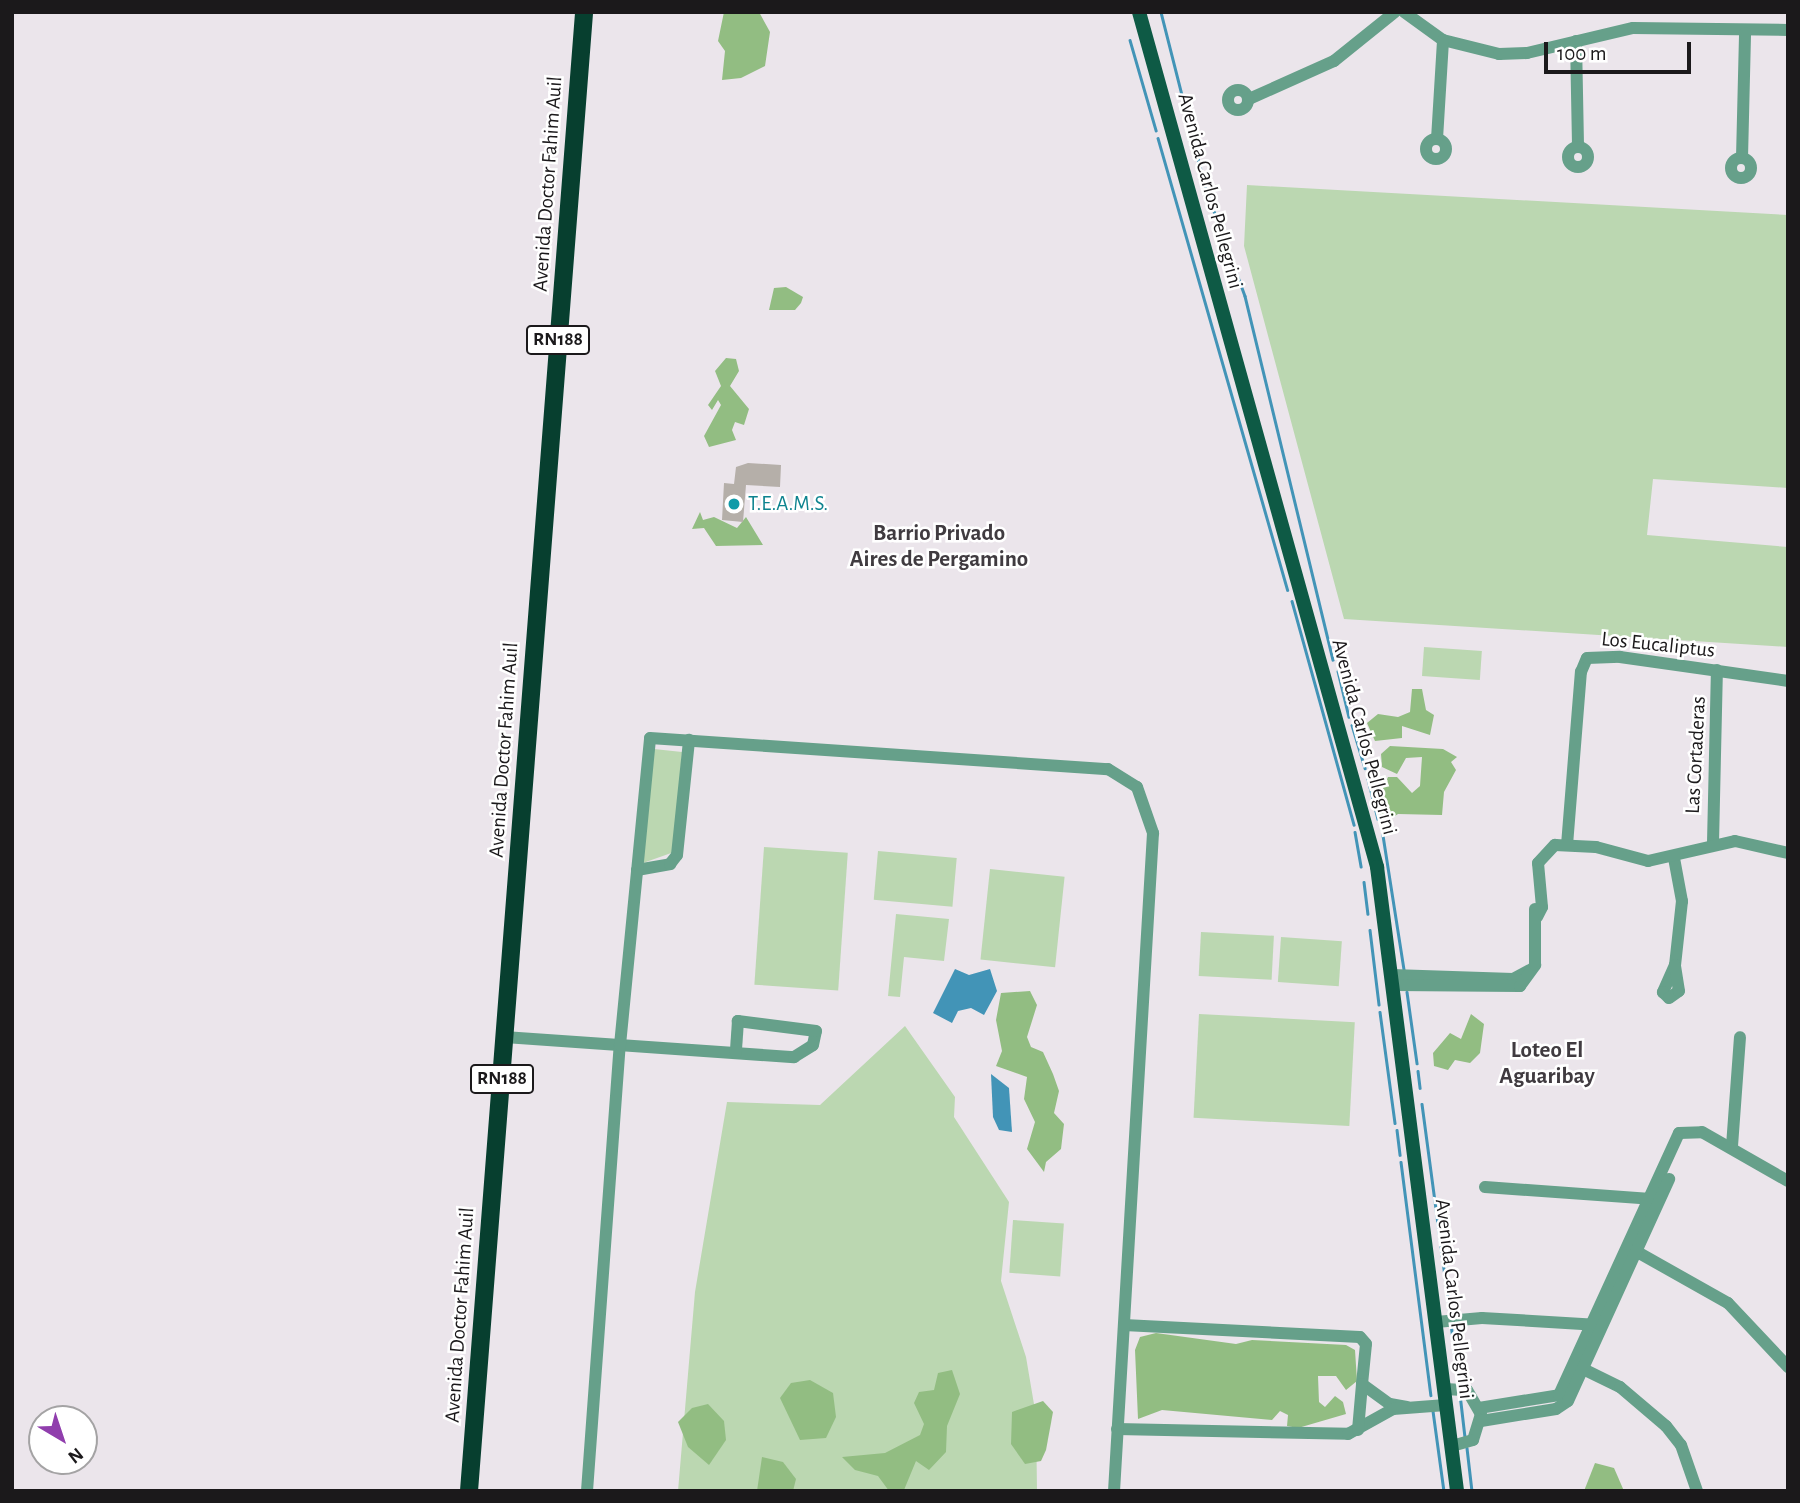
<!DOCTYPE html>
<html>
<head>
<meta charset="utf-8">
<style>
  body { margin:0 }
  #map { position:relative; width:1800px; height:1503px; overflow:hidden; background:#ebe5eb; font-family:"Alegreya Sans",sans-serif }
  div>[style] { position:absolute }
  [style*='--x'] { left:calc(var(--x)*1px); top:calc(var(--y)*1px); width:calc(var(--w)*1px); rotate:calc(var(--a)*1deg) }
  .green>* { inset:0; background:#bbd7b1; transform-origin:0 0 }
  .forest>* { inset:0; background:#92bd82 }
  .water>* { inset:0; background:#4294b7 }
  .stream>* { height:2.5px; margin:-1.25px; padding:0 1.25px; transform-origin:1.25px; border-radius:1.25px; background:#4294b7 }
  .building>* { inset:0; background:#b5afa9 }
  .minor>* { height:12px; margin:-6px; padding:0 6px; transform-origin:6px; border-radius:6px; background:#66a08a }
  .minor>.ring { margin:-6px; padding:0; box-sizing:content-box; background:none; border:12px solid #66a08a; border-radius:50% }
  .major>* { height:14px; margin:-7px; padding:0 7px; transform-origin:7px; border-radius:7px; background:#0e5a45 }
  .highway>* { height:18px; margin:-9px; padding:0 9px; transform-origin:9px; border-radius:9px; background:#073f2f }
  .dots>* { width:19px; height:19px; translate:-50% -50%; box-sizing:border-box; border:4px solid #fff; border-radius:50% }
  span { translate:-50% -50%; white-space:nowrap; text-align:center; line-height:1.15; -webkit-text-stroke:5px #fff; paint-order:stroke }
  .shield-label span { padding:2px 5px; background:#fff; border:2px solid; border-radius:5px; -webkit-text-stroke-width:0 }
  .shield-label { font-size:19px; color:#1b191b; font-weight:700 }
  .street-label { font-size:21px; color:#1b191b }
  .culture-label { font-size:21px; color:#0d838f }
  .left { translate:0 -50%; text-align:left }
  .neighbourhood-label { font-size:23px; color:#403b40; font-weight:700 }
  .frame { position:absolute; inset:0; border:14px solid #1b191b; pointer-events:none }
  .north { position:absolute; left:28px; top:1405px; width:70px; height:70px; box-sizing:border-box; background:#fff; border:2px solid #a4a3a4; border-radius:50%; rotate:141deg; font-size:19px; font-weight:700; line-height:28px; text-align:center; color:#1b191b }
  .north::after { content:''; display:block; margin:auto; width:24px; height:32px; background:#903ead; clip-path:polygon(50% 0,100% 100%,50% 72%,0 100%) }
  .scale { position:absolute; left:1544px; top:42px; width:147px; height:32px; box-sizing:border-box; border:4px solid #1b191b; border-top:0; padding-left:9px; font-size:21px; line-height:24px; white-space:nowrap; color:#1b191b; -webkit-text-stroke:5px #fff; paint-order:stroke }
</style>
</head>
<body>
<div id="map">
  <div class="green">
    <div style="clip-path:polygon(1247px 185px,1788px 215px,1788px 488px,1653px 479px,1647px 535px,1788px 547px,1788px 647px,1344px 619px,1244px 246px)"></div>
    <div style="left:1424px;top:647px;width:58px;height:29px;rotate:4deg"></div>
    <div style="clip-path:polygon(654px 749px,682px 752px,674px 852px,643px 863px)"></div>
    <div style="left:764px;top:847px;width:84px;height:138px;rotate:4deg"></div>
    <div style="left:878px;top:851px;width:79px;height:49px;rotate:5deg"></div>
    <div style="left:990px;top:869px;width:75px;height:91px;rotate:6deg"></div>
    <div style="clip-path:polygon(896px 914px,949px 919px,944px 961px,904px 957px,900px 997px,888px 996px)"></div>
    <div style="left:1201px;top:932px;width:73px;height:44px;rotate:3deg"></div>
    <div style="left:1281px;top:937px;width:61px;height:45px;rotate:4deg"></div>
    <div style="left:1199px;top:1014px;width:156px;height:104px;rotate:3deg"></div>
    <div style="clip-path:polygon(905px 1026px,955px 1097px,954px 1117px,1009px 1202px,1001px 1281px,1026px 1357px,1036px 1416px,1037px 1491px,678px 1491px,695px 1292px,727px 1102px,820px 1105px)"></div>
    <div style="left:1013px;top:1220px;width:51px;height:53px;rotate:4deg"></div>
  </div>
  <div class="forest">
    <div style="clip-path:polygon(724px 12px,759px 12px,770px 32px,765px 66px,741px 78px,722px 80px,725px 51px,718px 41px)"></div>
    <div style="clip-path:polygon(786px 287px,803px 297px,801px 303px,795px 310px,769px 310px,774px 288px)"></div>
    <div style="clip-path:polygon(726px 358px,736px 359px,739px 371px,730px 386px,749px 409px,744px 425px,735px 422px,732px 430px,736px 440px,709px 447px,704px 436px,721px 405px,718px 400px,712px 410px,708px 405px,721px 386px,715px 371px)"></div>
    <div style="clip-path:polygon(700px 512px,703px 520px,714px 517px,737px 528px,746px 517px,763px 545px,716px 546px,704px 528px,692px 529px)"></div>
    <div style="clip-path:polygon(1412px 689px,1422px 689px,1426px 710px,1434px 715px,1430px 735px,1402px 726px,1402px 738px,1375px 741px,1367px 723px,1378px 714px,1398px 717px,1410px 712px)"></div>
    <div style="clip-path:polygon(1390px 746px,1443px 749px,1457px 757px,1451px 762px,1456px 770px,1444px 792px,1442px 815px,1398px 814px,1389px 820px,1380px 815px,1376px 804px,1388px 777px,1397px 777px,1412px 793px,1420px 786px,1422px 757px,1406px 758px,1397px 774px,1382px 767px,1381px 754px)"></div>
    <div style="clip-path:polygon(1030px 991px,1037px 1005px,1027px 1037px,1031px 1047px,1043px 1052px,1053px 1074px,1059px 1091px,1054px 1113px,1064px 1124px,1061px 1149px,1046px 1162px,1044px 1172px,1027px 1149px,1035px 1122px,1024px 1099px,1027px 1077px,996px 1066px,1002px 1051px,996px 1020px,1001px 993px)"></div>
    <div style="clip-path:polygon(1471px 1014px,1484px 1024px,1480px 1053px,1470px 1063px,1455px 1060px,1448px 1070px,1434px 1066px,1433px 1053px,1450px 1033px,1461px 1039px)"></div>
    <div style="clip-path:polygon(1156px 1333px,1236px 1344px,1252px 1340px,1346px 1345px,1355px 1350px,1357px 1381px,1346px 1390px,1336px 1376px,1318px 1376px,1319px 1402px,1325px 1407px,1335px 1396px,1343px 1402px,1346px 1414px,1298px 1428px,1287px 1426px,1288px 1415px,1280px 1411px,1272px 1420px,1162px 1410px,1138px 1419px,1135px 1350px,1140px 1337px)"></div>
    <div style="clip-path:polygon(952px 1370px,960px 1394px,947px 1426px,946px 1452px,929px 1470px,916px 1461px,904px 1490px,889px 1491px,878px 1476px,855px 1470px,842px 1457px,885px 1453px,920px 1435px,924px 1424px,914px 1403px,919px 1392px,934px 1390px,938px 1373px)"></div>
    <div style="clip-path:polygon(810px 1380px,833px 1393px,836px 1417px,826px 1438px,800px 1440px,780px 1398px,791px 1383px)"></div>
    <div style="clip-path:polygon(1043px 1401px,1053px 1412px,1046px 1450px,1041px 1461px,1025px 1464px,1011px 1444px,1012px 1412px)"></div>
    <div style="clip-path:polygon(708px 1404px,724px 1421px,726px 1440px,709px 1465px,688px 1447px,678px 1422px,692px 1408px)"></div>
    <div style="clip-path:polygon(762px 1457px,783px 1462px,796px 1479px,793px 1491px,757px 1491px)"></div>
    <div style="clip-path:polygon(1595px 1463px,1614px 1468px,1624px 1491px,1584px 1491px)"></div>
  </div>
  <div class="water">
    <div style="clip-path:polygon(955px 969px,969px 975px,990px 969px,997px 991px,984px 1015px,971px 1008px,958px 1011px,952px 1023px,933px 1013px)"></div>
    <div style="clip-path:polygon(991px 1074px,1009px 1088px,1012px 1132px,999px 1130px,993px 1117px)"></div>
  </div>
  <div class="stream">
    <div style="--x:1161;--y:12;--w:167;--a:75.8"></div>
    <div style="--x:1130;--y:40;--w:94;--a:73.9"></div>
    <div style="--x:1158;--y:138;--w:470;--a:74"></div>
    <div style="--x:1204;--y:184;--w:119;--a:69.9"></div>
    <div style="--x:1245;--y:296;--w:374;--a:76.4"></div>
    <div style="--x:1292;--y:601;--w:232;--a:74.5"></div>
    <div style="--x:1338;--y:671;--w:47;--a:76.6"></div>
    <div style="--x:1352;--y:725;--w:45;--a:73.2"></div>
    <div style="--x:1368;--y:779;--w:41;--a:76"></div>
    <div style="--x:1382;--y:829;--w:142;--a:81.1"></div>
    <div style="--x:1355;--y:832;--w:35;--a:80"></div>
    <div style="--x:1364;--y:882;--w:32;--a:83"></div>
    <div style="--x:1370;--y:930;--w:75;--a:83.1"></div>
    <div style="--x:1407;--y:992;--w:72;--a:82"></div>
    <div style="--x:1380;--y:1012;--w:112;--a:82.3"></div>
    <div style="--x:1418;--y:1071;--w:17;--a:83"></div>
    <div style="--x:1422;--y:1104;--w:213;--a:82.4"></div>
    <div style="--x:1397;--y:1130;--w:25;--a:83"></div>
    <div style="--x:1401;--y:1162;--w:235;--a:82.7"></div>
    <div style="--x:1451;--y:1324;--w:61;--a:82.4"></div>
    <div style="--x:1460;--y:1394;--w:43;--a:83.4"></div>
    <div style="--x:1433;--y:1411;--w:81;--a:82.2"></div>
    <div style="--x:1467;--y:1448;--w:43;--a:83.4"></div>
  </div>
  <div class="building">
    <div style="clip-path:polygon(748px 463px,781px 465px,780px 487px,746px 485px,743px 522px,722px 520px,724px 483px,734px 484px,736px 467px)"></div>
  </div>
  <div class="minor">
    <div style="--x:1404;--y:12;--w:48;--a:35.7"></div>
    <div style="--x:1443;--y:40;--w:58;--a:14"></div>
    <div style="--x:1499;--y:54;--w:28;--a:-2"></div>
    <div style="--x:1527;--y:53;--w:109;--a:-13.3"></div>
    <div style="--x:1633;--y:28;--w:155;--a:0.7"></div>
    <div style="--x:1576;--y:41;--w:105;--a:88.9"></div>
    <div class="ring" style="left:1228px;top:90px;width:8px;height:8px"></div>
    <div style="--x:1249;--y:99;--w:93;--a:-24.1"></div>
    <div style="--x:1334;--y:61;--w:78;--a:-38.8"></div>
    <div class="ring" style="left:1426px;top:139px;width:8px;height:8px"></div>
    <div style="--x:1437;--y:139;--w:99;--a:-86.5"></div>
    <div class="ring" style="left:1568px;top:147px;width:8px;height:8px"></div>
    <div class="ring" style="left:1731px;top:158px;width:8px;height:8px"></div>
    <div style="--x:1742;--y:158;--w:125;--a:-88.6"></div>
    <div style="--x:1713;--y:843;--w:173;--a:-88.7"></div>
    <div style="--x:1567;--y:845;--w:174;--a:-85.4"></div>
    <div style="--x:1581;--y:672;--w:15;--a:-67"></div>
    <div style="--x:1587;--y:658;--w:33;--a:-2"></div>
    <div style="--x:1620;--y:657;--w:170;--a:8.1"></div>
    <div style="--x:1674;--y:858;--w:44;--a:79.5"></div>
    <div style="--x:1682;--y:901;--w:64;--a:96.2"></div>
    <div style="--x:1675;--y:965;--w:30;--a:114"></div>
    <div style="--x:1663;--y:992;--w:8;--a:45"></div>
    <div style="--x:1669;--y:998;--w:12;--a:-35"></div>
    <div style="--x:1679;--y:991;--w:26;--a:-99"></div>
    <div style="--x:637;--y:870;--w:34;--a:-10"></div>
    <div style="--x:670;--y:864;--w:11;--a:-52"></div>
    <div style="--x:677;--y:855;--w:116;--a:-84"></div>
    <div style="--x:1537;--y:917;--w:11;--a:-63"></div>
    <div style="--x:1542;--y:907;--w:44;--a:-95.2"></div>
    <div style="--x:1538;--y:863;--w:25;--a:-47"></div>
    <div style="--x:1555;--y:845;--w:41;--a:2.8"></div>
    <div style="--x:1596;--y:847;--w:54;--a:15.1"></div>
    <div style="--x:1648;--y:861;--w:89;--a:-12.9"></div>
    <div style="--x:1735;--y:841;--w:54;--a:12.8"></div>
    <div style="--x:1392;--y:975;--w:121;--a:1.9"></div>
    <div style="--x:1513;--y:979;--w:19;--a:-28"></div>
    <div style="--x:1394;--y:985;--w:126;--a:0.5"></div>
    <div style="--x:1520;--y:986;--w:26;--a:-54"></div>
    <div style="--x:1535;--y:965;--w:56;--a:-90"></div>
    <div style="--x:505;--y:1037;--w:290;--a:4"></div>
    <div style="--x:794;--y:1057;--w:22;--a:-32"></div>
    <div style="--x:813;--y:1045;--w:14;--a:-78"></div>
    <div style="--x:816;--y:1031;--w:79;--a:-172.7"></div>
    <div style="--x:738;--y:1021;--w:32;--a:94"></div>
    <div style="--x:1732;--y:1146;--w:109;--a:-85.8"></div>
    <div style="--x:1485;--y:1187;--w:166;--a:4.1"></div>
    <div style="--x:1632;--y:1249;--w:110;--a:29.4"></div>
    <div style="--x:1728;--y:1303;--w:88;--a:46.8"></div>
    <div style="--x:1436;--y:1322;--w:46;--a:-5"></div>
    <div style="--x:1482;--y:1318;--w:117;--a:3.4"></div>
    <div style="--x:1124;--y:1325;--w:236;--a:2.9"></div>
    <div style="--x:1360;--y:1337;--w:9;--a:49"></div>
    <div style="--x:1366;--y:1344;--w:40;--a:95.7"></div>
    <div style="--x:1362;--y:1384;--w:34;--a:36"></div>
    <div style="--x:1390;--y:1404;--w:17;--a:10"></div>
    <div style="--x:1577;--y:1366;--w:48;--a:26"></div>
    <div style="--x:1620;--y:1387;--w:60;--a:40.3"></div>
    <div style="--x:1666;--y:1426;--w:24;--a:52"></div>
    <div style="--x:1681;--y:1445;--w:49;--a:70.8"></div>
    <div style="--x:1445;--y:1389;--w:22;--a:3"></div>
    <div style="--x:1467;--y:1390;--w:28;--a:60"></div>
    <div style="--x:1481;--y:1414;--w:27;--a:107"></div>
    <div style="--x:1473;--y:1440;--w:22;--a:164"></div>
    <div style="--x:1479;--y:1408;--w:81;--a:-9.2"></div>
    <div style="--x:1559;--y:1395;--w:288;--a:-65.4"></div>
    <div style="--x:1679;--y:1133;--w:23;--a:-2"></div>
    <div style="--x:1702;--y:1132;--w:99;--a:29.7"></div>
    <div style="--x:1481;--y:1421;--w:76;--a:-9.1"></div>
    <div style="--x:1556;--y:1409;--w:14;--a:-34"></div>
    <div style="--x:1568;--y:1401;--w:244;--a:-65.5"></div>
    <div style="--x:1117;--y:1429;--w:231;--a:1.2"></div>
    <div style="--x:1348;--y:1434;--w:51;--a:-29.1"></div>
    <div style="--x:1393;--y:1409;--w:53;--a:-4.3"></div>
    <div style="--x:1358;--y:1430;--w:46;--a:-85"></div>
    <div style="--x:587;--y:1491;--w:447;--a:-85.8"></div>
    <div style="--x:620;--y:1045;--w:308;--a:-84.4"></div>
    <div style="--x:650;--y:738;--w:459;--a:3.9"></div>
    <div style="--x:1108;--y:769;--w:34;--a:32"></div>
    <div style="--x:1137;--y:787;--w:49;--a:70.8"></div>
    <div style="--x:1153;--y:833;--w:659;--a:93.39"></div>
  </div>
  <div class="major">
    <div style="--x:1139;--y:12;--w:888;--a:74.44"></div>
    <div style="--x:1377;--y:867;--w:629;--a:82.69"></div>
  </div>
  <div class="highway">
    <div style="--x:469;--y:1491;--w:1483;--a:-85.55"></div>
  </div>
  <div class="dots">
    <div style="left:734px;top:504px;background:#0f9aa8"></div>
  </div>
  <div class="shield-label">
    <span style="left:558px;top:340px">RN188</span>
    <span style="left:502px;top:1079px">RN188</span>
  </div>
  <div class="street-label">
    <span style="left:548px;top:184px;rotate:-86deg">Avenida Doctor Fahim Auil</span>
    <span style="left:1210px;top:191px;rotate:75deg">Avenida Carlos Pellegrini</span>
    <span style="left:1658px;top:645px;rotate:6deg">Los Eucaliptus</span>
    <span style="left:1364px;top:737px;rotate:75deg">Avenida Carlos Pellegrini</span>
    <span style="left:504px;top:750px;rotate:-86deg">Avenida Doctor Fahim Auil</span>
    <span style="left:1696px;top:755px;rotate:-87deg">Las Cortaderas</span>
    <span style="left:1454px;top:1299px;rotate:83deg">Avenida Carlos Pellegrini</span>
    <span style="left:460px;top:1315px;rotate:-86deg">Avenida Doctor Fahim Auil</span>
  </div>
  <div class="culture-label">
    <span class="left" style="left:748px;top:504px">T.E.A.M.S.</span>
  </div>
  <div class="neighbourhood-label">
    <span style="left:939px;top:547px">Barrio Privado<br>Aires de Pergamino</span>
    <span style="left:1547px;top:1064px">Loteo El<br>Aguaribay</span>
  </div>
  <div class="frame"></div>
  <div class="north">N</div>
  <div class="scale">100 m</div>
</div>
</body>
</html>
